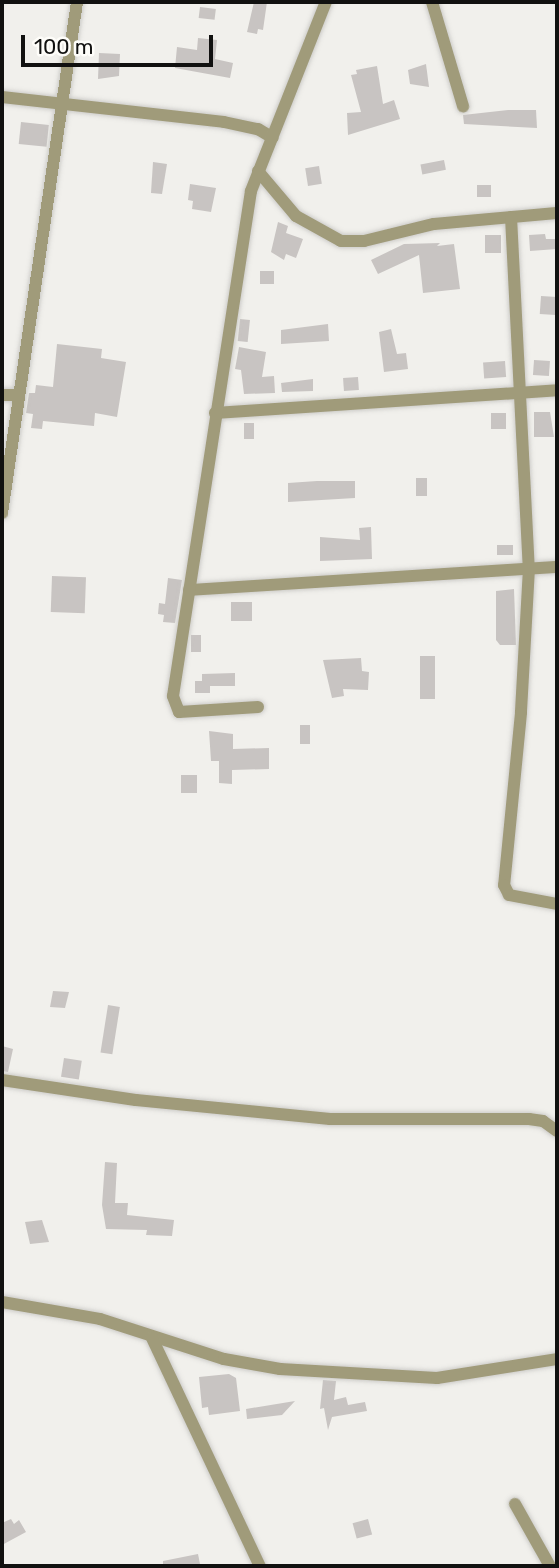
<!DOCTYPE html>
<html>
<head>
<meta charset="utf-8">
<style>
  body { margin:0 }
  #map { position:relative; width:559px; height:1568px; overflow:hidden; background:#f1f0ec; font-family:Rubik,sans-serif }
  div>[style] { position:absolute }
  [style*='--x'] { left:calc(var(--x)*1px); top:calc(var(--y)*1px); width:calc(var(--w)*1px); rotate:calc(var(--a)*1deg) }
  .building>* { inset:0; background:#c8c4c2; transform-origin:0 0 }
  .roads { filter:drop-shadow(0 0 2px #cdccc9) drop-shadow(0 0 2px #cdccc9) }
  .minor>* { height:12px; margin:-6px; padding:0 6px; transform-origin:6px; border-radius:6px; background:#a09b7a }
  span { translate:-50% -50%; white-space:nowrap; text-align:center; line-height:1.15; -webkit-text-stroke:6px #fefdf9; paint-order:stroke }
  .frame { position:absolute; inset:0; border:4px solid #111110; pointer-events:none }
  .scale { position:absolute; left:21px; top:35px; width:192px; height:32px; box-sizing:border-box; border:4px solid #111110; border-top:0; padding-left:9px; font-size:21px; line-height:24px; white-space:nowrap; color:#111110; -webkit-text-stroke:5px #fefdf9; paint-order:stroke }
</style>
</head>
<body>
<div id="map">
  <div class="building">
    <div style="clip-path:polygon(254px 2px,267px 2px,263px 30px,258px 29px,257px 34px,247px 32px)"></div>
    <div style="left:200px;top:7px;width:16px;height:11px;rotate:7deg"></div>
    <div style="clip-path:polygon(198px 38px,217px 40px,215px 59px,233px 63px,230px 78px,175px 68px,177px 47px,197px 50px)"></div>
    <div style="clip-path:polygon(99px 53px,120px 54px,119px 76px,98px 79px)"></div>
    <div style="clip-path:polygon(426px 64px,429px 87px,410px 84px,408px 70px)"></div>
    <div style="clip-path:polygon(377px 66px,383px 104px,394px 100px,400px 119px,348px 135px,347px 113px,361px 112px,351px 75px,357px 74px,356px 70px)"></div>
    <div style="clip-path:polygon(508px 110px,536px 110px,537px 128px,464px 124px,463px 115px)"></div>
    <div style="left:21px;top:122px;width:28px;height:22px;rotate:6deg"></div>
    <div style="left:444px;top:160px;width:10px;height:24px;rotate:79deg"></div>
    <div style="clip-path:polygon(153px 162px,167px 164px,162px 194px,151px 193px)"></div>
    <div style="left:319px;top:166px;width:18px;height:14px;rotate:81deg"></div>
    <div style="clip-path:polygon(190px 184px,216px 188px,211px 212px,192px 209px,193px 201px,188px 200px)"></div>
    <div style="left:477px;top:185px;width:14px;height:12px"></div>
    <div style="clip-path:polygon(278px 222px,288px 226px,286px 233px,303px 239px,296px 258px,286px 254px,284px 260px,271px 252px)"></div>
    <div style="clip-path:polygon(545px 234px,546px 239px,557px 239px,557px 249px,530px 251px,529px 235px)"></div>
    <div style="left:485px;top:235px;width:16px;height:18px"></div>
    <div style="clip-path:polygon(440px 243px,437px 246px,454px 244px,460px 289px,423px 293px,419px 255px,378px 274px,371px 260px,404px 244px)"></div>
    <div style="left:260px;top:271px;width:14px;height:13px"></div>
    <div style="left:541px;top:296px;width:16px;height:18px;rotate:4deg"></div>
    <div style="left:240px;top:319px;width:10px;height:22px;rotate:6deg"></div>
    <div style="clip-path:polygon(328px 324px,329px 341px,281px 344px,281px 330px)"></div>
    <div style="clip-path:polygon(391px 329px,397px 354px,406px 353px,408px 369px,384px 372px,379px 332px)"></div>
    <div style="clip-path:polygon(57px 344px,102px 349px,101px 358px,126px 362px,117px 417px,95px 413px,94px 426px,43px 421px,42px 429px,31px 428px,33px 414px,26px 413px,29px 393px,35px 393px,36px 385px,53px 387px)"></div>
    <div style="clip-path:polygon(239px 347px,266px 352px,262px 377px,274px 376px,275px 393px,244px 394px,241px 370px,235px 369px)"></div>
    <div style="left:534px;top:360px;width:16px;height:15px;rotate:4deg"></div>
    <div style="left:505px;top:361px;width:16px;height:22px;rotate:86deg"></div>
    <div style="left:358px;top:377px;width:13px;height:15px;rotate:86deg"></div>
    <div style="clip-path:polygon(313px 379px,313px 391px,282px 392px,281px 383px)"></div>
    <div style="clip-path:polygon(534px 412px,550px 412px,554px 437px,534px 437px)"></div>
    <div style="left:491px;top:413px;width:15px;height:16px"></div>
    <div style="left:244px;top:423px;width:10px;height:16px"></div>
    <div style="left:416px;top:478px;width:11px;height:18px"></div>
    <div style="clip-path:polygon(317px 481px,355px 481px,355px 498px,288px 502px,288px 483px)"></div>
    <div style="clip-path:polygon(371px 527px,372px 559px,320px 561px,320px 537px,360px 540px,359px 528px)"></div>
    <div style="left:497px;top:545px;width:16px;height:10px"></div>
    <div style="left:52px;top:576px;width:34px;height:36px;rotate:2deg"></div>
    <div style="clip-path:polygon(168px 578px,182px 580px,175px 623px,163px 622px,164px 615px,158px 614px,159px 603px,165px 604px)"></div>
    <div style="clip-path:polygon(514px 589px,516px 645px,500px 645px,496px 640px,496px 591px)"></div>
    <div style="left:231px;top:602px;width:21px;height:19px"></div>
    <div style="left:191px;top:635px;width:10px;height:17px"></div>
    <div style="left:420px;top:656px;width:15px;height:43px"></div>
    <div style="clip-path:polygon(361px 658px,362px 671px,369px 672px,368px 690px,343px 689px,344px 696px,332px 698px,323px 660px)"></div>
    <div style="clip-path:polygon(235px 673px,235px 686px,210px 686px,210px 693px,195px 693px,195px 681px,202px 681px,202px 674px)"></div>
    <div style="left:300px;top:725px;width:10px;height:19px"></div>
    <div style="clip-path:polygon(209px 731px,233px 734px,233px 749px,269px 748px,269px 769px,232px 770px,232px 784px,219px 783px,219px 761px,211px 761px)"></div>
    <div style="left:181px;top:775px;width:16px;height:18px"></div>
    <div style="clip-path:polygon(53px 991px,69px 992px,65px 1008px,50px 1007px)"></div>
    <div style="left:108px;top:1005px;width:12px;height:48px;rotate:9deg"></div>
    <div style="clip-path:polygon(2px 1046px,13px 1049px,8px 1072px,2px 1071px)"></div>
    <div style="left:64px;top:1058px;width:18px;height:19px;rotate:9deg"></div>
    <div style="clip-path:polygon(105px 1162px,117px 1163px,115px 1203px,128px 1203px,127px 1215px,174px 1220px,172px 1236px,146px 1235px,147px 1230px,106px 1229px,102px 1205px)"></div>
    <div style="clip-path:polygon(42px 1220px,49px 1242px,30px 1244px,25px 1222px)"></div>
    <div style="clip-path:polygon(229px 1374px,236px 1378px,240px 1411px,209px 1415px,208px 1407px,202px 1408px,199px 1377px)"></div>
    <div style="clip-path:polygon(323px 1380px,336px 1381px,334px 1400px,346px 1397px,348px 1405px,365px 1402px,367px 1411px,332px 1417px,328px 1430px,324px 1408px,320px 1409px)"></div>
    <div style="clip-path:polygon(295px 1401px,282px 1415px,247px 1419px,246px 1409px)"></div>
    <div style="clip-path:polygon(11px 1519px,14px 1524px,19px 1520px,26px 1532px,2px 1545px,2px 1523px)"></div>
    <div style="left:368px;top:1519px;width:16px;height:16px;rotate:75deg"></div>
    <div style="clip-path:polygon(198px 1554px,200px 1564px,163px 1566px,163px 1561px)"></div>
  </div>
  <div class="roads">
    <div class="minor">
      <div style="--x:432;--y:2;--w:109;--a:73.4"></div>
      <div style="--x:2;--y:97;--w:223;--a:6.4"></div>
      <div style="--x:224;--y:122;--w:35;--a:12"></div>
      <div style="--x:258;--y:129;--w:17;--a:31"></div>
      <div style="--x:258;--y:171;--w:59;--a:49.8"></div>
      <div style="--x:296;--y:216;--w:51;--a:29.1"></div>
      <div style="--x:341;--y:241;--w:23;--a:0"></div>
      <div style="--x:364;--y:241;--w:72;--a:-13.7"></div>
      <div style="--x:434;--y:224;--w:123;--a:-5.1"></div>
      <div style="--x:511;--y:217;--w:351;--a:87.1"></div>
      <div style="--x:529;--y:568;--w:145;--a:93.2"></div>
      <div style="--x:521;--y:713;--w:173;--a:95.6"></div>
      <div style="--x:504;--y:885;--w:11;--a:63"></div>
      <div style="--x:509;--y:895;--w:49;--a:10.6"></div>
      <div style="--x:2;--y:395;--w:17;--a:0"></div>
      <div style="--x:215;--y:413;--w:343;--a:-3.8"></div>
      <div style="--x:2;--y:513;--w:516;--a:-81.65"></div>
      <div style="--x:189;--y:590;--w:369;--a:-3.6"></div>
      <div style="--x:258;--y:707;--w:79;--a:176.4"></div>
      <div style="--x:179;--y:712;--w:17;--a:-111"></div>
      <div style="--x:173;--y:696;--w:511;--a:-81.22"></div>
      <div style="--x:251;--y:191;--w:203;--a:-68.4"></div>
      <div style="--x:2;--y:1080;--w:135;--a:8.5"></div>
      <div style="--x:136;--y:1100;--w:195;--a:5.6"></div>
      <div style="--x:330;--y:1119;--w:199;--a:0"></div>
      <div style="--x:529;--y:1119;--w:14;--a:8"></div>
      <div style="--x:543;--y:1121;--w:17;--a:36"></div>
      <div style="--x:2;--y:1302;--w:99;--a:9.8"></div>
      <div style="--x:100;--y:1319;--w:130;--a:17.9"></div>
      <div style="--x:224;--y:1359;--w:57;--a:10.1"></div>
      <div style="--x:280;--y:1369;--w:157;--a:3.3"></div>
      <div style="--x:437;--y:1378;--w:121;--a:-9"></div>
      <div style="--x:152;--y:1338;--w:252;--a:64.7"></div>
      <div style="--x:515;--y:1504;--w:71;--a:60.6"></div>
    </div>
  </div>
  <div class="frame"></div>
  <div class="scale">100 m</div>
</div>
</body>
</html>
